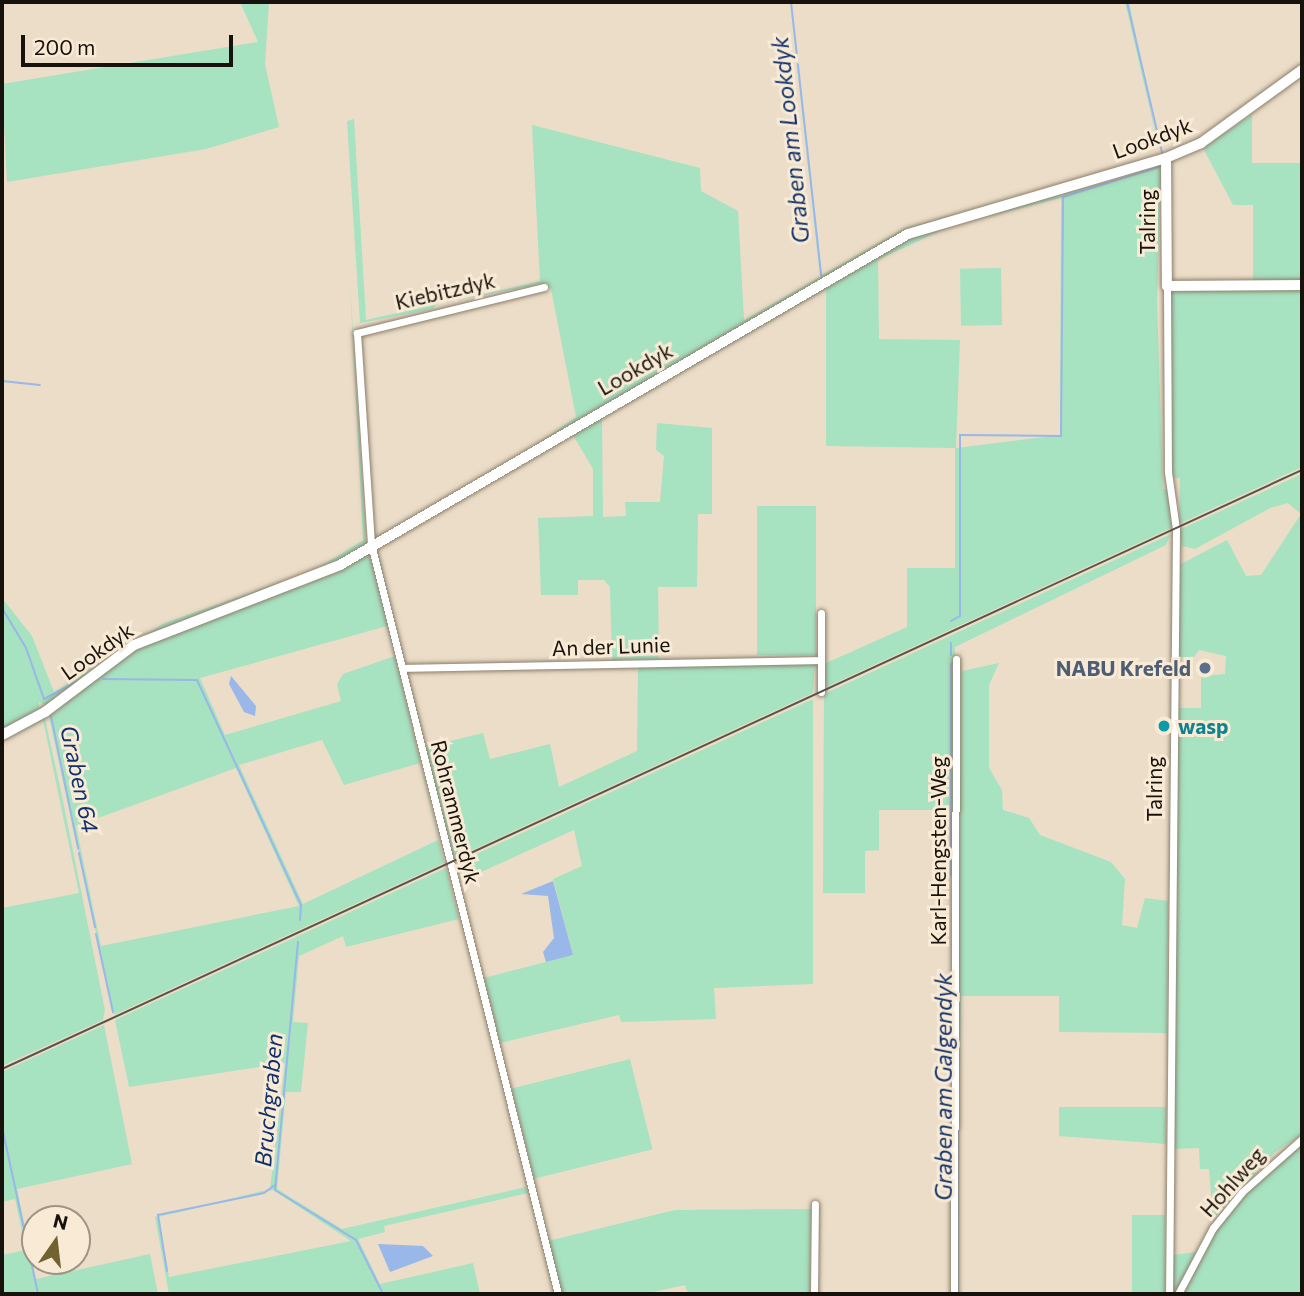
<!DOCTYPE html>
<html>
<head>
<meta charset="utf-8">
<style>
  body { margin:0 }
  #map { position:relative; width:1304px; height:1296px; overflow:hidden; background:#ebddc8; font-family:Commissioner,sans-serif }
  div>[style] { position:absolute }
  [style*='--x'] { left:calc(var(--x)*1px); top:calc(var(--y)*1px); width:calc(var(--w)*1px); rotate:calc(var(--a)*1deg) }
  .green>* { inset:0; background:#a7e2c1; transform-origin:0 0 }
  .water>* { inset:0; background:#99b7e8 }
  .stream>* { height:2px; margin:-1px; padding:0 1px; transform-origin:1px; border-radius:1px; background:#99b7e8 }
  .roads { filter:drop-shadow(0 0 2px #8b7f6b) drop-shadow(0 0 2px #8b7f6b) }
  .street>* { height:7px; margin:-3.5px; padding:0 3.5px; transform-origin:3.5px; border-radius:3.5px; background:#fff }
  .secondary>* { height:10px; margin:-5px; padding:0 5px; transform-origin:5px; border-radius:5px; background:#fff }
  .rail>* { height:2px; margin:-1px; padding:0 1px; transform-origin:1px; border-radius:1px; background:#5b5448 }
  .dots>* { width:19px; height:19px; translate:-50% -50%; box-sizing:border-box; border:4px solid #f8ead5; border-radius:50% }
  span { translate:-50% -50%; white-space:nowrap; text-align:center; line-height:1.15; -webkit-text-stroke:6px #f8ead5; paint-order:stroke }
  .street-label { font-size:21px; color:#17120b }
  .service-label { font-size:21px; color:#4e5e75; font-weight:700 }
  .right { translate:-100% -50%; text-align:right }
  .culture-label { font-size:21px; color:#0d838f; font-weight:700 }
  .left { translate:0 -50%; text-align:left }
  .water-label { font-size:23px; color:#10326c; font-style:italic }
  .frame { position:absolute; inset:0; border:4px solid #17120b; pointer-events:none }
  .north { position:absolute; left:21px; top:1205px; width:70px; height:70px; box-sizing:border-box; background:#f8ead5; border:2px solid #9e9484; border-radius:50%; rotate:14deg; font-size:19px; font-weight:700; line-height:28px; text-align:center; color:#17120b }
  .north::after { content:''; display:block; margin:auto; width:24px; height:32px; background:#726230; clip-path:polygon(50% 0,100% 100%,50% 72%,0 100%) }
  .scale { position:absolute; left:21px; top:35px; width:212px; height:32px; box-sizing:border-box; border:4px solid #17120b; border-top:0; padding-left:9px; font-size:21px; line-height:24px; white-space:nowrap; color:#17120b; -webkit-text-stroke:5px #f8ead5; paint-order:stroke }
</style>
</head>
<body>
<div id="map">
  <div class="green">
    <div style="clip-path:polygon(240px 2px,269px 2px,265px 64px,279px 127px,206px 149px,7px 182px,2px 84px,258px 42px)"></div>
    <div style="clip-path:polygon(790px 2px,822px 275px,905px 228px,960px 213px,910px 231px,535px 445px,576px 417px,551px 289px,540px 284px,445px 303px,540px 281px,532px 125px,700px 168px,701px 191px,738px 211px,744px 320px,820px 277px)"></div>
    <div style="clip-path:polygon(1125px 2px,1129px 2px,1160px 153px)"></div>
    <div style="clip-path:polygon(1252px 115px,1252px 163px,1302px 163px,1302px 282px,1253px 282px,1253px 205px,1233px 205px,1203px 148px)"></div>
    <div style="clip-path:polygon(354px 119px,366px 320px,437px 304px,433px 309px,360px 323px,347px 121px)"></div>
    <div style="clip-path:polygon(evenodd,1161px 167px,1157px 302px,1163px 489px,1171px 490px,1171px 528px,824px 688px,824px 664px,907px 627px,907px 568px,955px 568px,955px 448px,826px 446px,826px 289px,602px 418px,603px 517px,626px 516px,625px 502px,660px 502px,664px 456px,656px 450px,657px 423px,712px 428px,712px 514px,698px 514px,697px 587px,658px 587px,659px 659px,612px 660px,610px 587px,604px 580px,578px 580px,578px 595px,541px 595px,538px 518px,593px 516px,593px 469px,573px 435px,377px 547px,404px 663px,376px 548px,913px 235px,1161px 167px,1061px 198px,1060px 435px,956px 448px,960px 340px,879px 339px,878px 260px,951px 226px,1061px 198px)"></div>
    <div style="left:1001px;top:268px;width:57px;height:41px;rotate:89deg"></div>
    <div style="clip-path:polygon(350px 283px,366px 543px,343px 560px,276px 589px,147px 635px,47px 706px,39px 702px,39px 710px,2px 731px,2px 598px,32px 636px,54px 692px,164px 623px,313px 571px,363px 540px)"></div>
    <div style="clip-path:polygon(1171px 290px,1302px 290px,1302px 467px,1179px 524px,1180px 478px,1172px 478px)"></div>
    <div style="clip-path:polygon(1302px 474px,1302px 1134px,1274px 1153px,1213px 1220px,1209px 1169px,1200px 1169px,1199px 1148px,1173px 1149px,1178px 708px,1201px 708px,1201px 676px,1225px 674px,1226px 656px,1199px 650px,1194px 657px,1178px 657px,1179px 565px,1227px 540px,1246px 576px,1261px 575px,1301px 514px,1288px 503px,1270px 508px,1195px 549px,1182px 546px,1179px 530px)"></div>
    <div style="left:816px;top:506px;width:149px;height:59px;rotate:90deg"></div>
    <div style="clip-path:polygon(1171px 534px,1166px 545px,955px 647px,953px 877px,949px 810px,879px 810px,879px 850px,865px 851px,865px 893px,823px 893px,824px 694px)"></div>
    <div style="clip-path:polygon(evenodd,364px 555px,373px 560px,444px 863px,114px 1015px,49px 717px,117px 660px,160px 635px,307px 584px,364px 555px,387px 626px,395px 656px,343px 674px,337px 684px,341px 701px,225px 735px,200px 678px,387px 626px,364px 555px,322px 740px,344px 785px,420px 763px,438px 840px,303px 904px,239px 765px,322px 740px,364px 555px,236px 768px,299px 906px,101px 946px,76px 826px,236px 768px)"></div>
    <div style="clip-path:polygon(961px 645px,962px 671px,999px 663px,989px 685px,989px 768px,1002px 790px,1003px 810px,1029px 818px,1040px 835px,1111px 862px,1125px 879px,1122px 925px,1137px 928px,1145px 898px,1168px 901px,1167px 1033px,1059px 1032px,1059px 996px,961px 996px,957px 1294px)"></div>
    <div style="clip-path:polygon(815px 663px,813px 693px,455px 858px,448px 850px,408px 672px,426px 747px,483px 733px,490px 759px,550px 744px,559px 787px,637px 751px,638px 667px)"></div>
    <div style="clip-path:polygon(813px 699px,813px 984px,714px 988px,716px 1019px,621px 1022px,619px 1015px,500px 1043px,484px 978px,573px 955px,553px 879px,582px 866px,574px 830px,461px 881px,457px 863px)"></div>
    <div style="clip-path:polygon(42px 717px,45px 719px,62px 796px,105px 1010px,103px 1020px,2px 1066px,2px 908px,79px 893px,43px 720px,2px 741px)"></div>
    <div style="clip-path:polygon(evenodd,446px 868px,459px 919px,346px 947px,343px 936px,299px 956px,293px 1022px,308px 1023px,301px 1092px,286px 1092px,277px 1189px,342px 1229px,526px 1187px,528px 1193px,384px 1226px,385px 1232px,358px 1239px,380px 1284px,473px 1263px,480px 1294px,169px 1294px,155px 1217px,270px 1189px,285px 1063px,129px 1087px,115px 1020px,446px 868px,273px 1190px,351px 1241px,169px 1277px,158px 1217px,273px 1190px)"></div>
    <div style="clip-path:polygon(104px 1025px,132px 1164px,17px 1189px,36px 1279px,150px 1254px,158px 1294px,2px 1294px,2px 1255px,26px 1250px,15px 1199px,2px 1202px,2px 1072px)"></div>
    <div style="left:630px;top:1059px;width:93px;height:122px;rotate:76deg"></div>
    <div style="clip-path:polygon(1059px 1107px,1166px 1107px,1166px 1144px,1059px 1136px)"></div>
    <div style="clip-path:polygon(1302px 1141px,1302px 1294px,1183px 1294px,1220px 1224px,1251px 1185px)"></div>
    <div style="clip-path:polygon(811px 1209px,810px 1294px,688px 1294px,685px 1285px,644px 1294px,562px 1294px,548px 1241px,675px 1210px)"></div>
    <div style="left:1132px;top:1215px;width:33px;height:79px"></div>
    <div style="clip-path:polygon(1196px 1252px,1175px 1294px,1173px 1294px,1173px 1255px)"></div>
  </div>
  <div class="water">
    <div style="clip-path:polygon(231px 676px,256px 706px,255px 716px,244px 712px,229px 684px)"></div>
    <div style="clip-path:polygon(553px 881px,573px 955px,546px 962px,543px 952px,554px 938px,548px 896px,521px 894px)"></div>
    <div style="clip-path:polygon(378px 1244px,423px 1246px,433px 1256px,390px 1272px)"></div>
  </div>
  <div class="stream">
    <div style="--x:791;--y:2;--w:275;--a:83.7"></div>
    <div style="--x:1127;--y:2;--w:155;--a:76.9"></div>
    <div style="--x:2;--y:381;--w:38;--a:6"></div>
    <div style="--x:2;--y:608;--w:47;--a:59"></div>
    <div style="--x:26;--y:648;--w:54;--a:70.6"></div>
    <div style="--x:44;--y:699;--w:41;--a:-27.8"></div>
    <div style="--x:951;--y:621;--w:10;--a:-29"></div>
    <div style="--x:960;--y:616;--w:181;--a:-90"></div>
    <div style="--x:960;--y:435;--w:101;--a:0.6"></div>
    <div style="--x:1061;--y:436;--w:239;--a:-89.5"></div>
    <div style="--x:1063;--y:197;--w:101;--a:-17.4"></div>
    <div style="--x:951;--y:655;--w:12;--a:-90"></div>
    <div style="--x:103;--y:679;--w:94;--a:0.6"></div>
    <div style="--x:197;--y:680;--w:248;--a:65.2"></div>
    <div style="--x:301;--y:905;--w:15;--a:94"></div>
    <div style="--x:51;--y:716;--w:135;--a:78.4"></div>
    <div style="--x:79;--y:853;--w:76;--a:77.8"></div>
    <div style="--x:951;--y:875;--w:211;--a:-90"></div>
    <div style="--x:96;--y:934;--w:80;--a:77.7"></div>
    <div style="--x:298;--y:942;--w:249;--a:95.3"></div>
    <div style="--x:275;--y:1190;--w:95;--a:31.7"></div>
    <div style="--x:356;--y:1240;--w:60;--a:63.4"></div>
    <div style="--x:2;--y:1127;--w:171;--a:77.8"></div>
    <div style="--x:167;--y:1271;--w:57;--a:-99.1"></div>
    <div style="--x:158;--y:1215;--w:108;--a:-11.7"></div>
    <div style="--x:264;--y:1193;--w:14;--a:-36"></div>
    <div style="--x:958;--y:1294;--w:414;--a:-89.9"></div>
  </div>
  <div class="roads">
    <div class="street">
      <div style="--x:1167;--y:286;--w:186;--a:89.7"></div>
      <div style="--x:1168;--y:472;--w:58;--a:82"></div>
      <div style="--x:1176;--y:529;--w:765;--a:90.52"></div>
      <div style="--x:544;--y:287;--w:193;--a:166.2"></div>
      <div style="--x:357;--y:333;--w:211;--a:86.2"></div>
      <div style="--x:371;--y:544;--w:773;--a:76"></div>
      <div style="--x:402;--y:668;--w:418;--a:-1.1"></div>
      <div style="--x:821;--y:692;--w:79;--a:-90"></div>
      <div style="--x:814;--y:1294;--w:90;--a:-89.4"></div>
      <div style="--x:954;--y:1294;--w:635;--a:-89.82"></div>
      <div style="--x:1178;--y:1294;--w:75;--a:-62.1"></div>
      <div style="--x:1213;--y:1228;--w:46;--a:-51.1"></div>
      <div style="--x:1242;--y:1192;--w:80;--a:-41.5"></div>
    </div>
    <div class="secondary">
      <div style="--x:1166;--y:158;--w:128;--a:89.6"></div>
      <div style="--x:1167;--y:286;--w:135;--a:-0.4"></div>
      <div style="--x:2;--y:735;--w:49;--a:-28.1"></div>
      <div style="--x:45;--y:712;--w:111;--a:-37"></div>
      <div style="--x:134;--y:645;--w:221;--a:-21.2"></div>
      <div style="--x:340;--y:565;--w:657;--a:-30.23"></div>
      <div style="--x:908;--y:234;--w:269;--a:-16.4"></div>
      <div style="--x:1166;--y:158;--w:38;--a:-23"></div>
      <div style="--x:1201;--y:143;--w:125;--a:-35.9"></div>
    </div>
  </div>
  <div class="rail">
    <div style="--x:2;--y:1069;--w:1431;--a:-24.74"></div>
  </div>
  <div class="dots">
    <div style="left:1205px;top:668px;background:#5c6f8a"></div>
    <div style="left:1164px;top:726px;background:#0f9aa8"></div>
  </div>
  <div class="street-label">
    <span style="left:1152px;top:138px;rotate:-20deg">Lookdyk</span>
    <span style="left:1147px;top:222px;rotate:-90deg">Talring</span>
    <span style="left:445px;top:291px;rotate:-13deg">Kiebitzdyk</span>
    <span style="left:635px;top:369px;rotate:-30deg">Lookdyk</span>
    <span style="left:611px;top:646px;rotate:-2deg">An der Lunie</span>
    <span style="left:97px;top:651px;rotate:-35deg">Lookdyk</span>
    <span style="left:1154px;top:789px;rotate:-90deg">Talring</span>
    <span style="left:456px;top:812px;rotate:76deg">Rohrammerdyk</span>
    <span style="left:938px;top:851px;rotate:-90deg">Karl-Hengsten-Weg</span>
    <span style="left:1232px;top:1182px;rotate:-48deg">Hohlweg</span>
  </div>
  <div class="service-label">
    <span class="right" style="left:1191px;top:668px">NABU Krefeld</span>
  </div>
  <div class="culture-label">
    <span class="left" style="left:1178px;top:726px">wasp</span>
  </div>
  <div class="water-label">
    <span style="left:790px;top:140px;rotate:-96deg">Graben am Lookdyk</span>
    <span style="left:80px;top:779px;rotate:78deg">Graben 64</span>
    <span style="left:943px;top:1087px;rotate:-90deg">Graben am Galgendyk</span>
    <span style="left:268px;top:1100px;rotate:-85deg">Bruchgraben</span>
  </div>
  <div class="frame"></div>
  <div class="north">N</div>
  <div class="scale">200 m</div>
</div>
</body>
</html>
